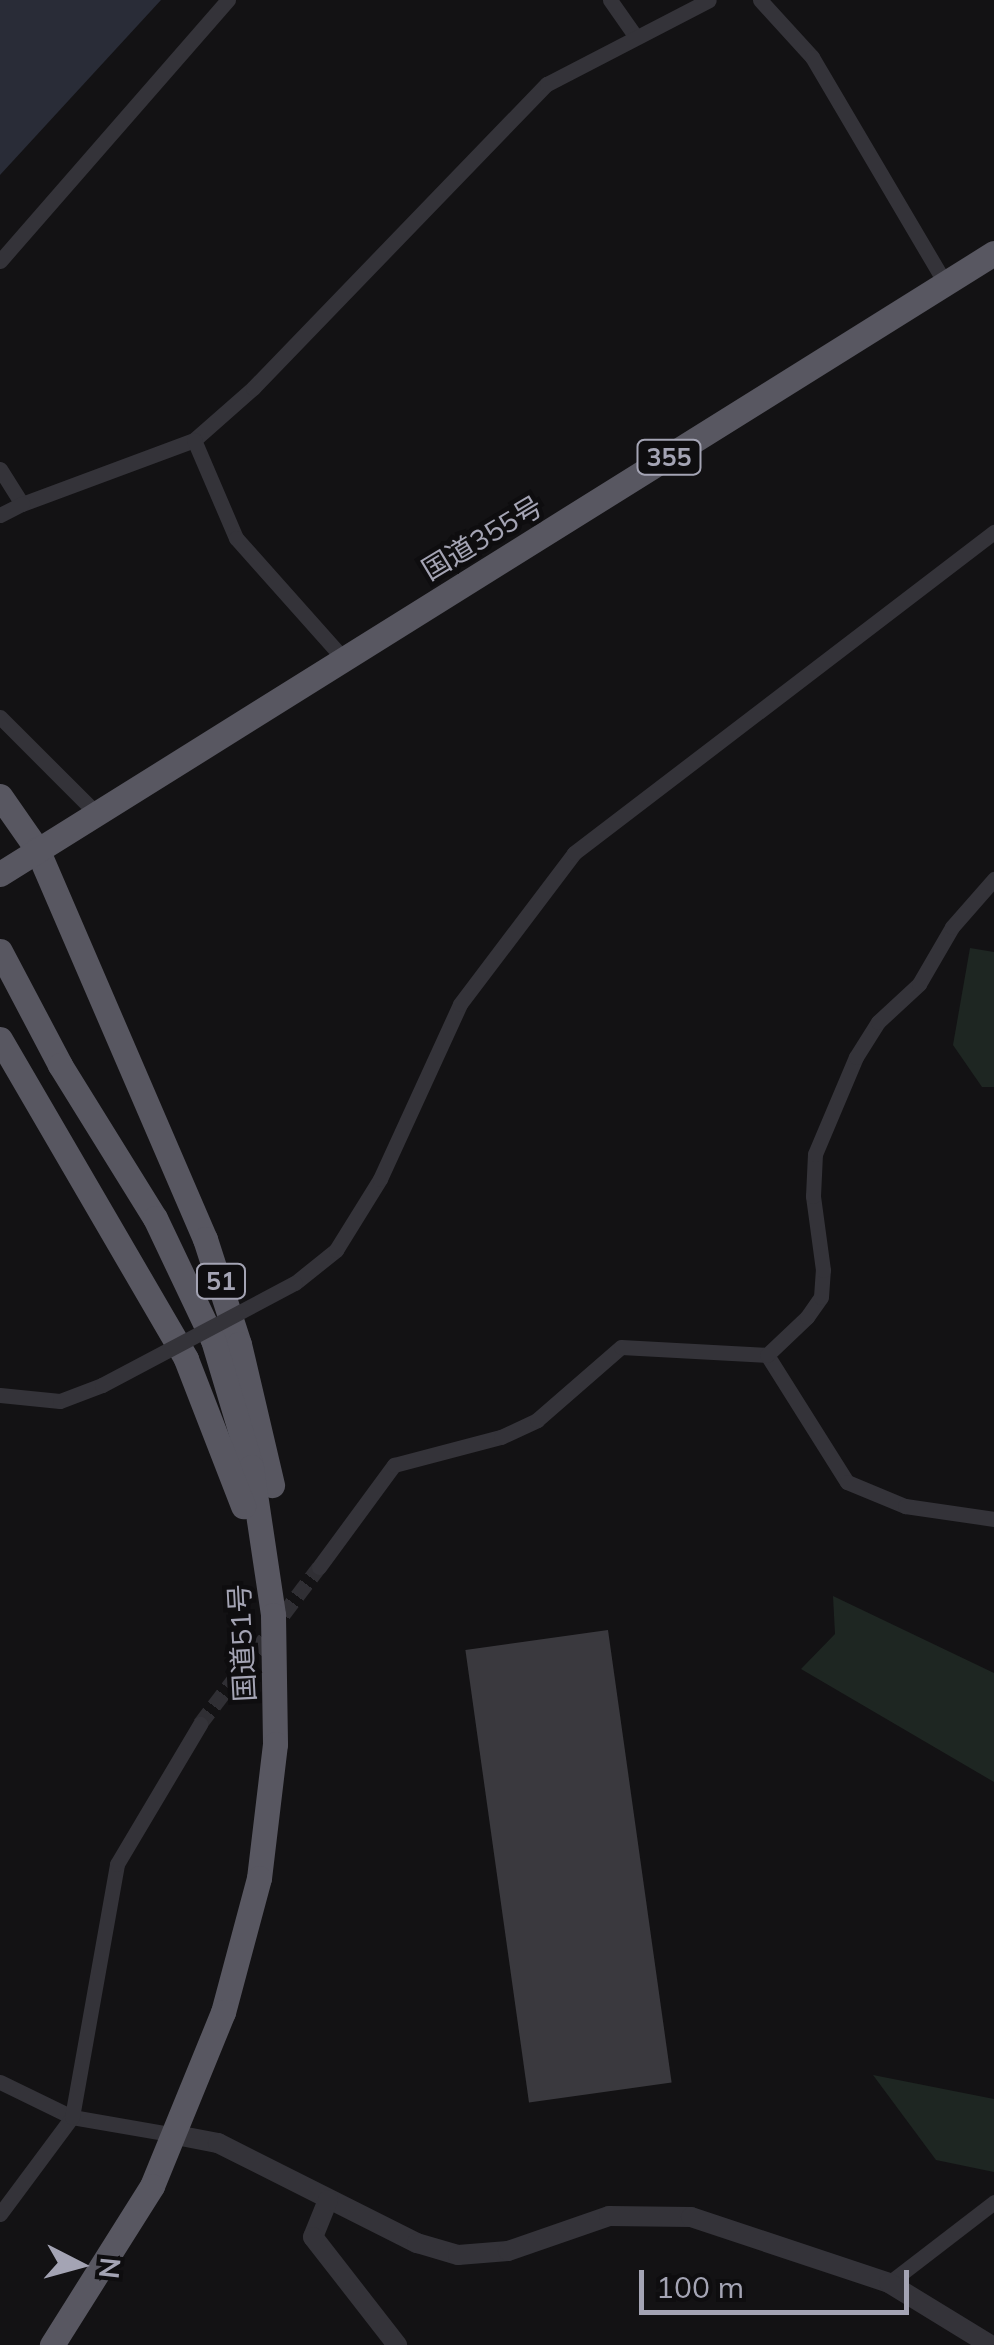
<!DOCTYPE html>
<html>
<head>
<meta charset="utf-8">
<style>
  body { margin:0 }
  #map { position:relative; width:994px; height:2345px; overflow:hidden; background:#131214; font-family:Mulish,"Noto Sans JP",sans-serif }
  div>[style] { position:absolute }
  [style*='--x'] { left:calc(var(--x)*1px); top:calc(var(--y)*1px); width:calc(var(--w)*1px); rotate:calc(var(--a)*1deg) }
  .green>* { inset:0; background:#1e2622 }
  .water>* { inset:0; background:#292c37 }
  .building>* { inset:0; background:#3a393e; transform-origin:0 0 }
  .minor-tunnel>* { height:15px; margin-top:-7.5px; transform-origin:0; background:repeating-linear-gradient(90deg,#302f34 0 15px,transparent 0 23px) }
  .minor>* { height:15px; margin:-7.5px; padding:0 7.5px; transform-origin:7.5px; border-radius:7.5px; background:#343339 }
  .tertiary>* { height:20px; margin:-10px; padding:0 10px; transform-origin:10px; border-radius:10px; background:#343339 }
  .trunk>* { height:25px; margin:-12.5px; padding:0 12.5px; transform-origin:12.5px; border-radius:12.5px; background:#585761 }
  .minor-bridge>* { height:15px; margin:-7.5px; padding:0 7.5px; transform-origin:7.5px; border-radius:7.5px; background:#343339 }
  span { translate:-50% -50%; white-space:nowrap; text-align:center; line-height:1.15; -webkit-text-stroke:9px #0e0d0f; paint-order:stroke }
  .shield-label span { padding:2px 8px; background:#0e0d0f; border:2px solid; border-radius:8px; -webkit-text-stroke-width:0 }
  .shield-label { font-size:25px; color:#a4a4b4; font-weight:700 }
  .street-label { font-size:28px; color:#a4a4b4 }
  .north { position:absolute; left:30px; top:2215px; width:100px; height:100px; -webkit-text-stroke:8px #0e0d0f; paint-order:stroke; rotate:96deg; font-size:28px; font-weight:700; line-height:40px; text-align:center; color:#a4a4b4 }
  .north::after { content:''; display:block; margin:auto; width:35px; height:45px; background:#a4a4b4; clip-path:polygon(50% 0,100% 100%,50% 72%,0 100%) }
  .scale { position:absolute; left:639px; top:2270px; width:270px; height:45px; box-sizing:border-box; border:5px solid #a4a4b4; border-top:0; padding-left:12px; font-size:30px; line-height:35px; white-space:nowrap; color:#a4a4b4; -webkit-text-stroke:8px #0e0d0f; paint-order:stroke }
</style>
</head>
<body>
<div id="map">
  <div class="green">
    <div style="clip-path:polygon(970px 948px,994px 952px,994px 1087px,982px 1087px,953px 1045px)"></div>
    <div style="clip-path:polygon(833px 1596px,994px 1673px,994px 1782px,801px 1669px,835px 1634px)"></div>
    <div style="clip-path:polygon(873px 2075px,994px 2099px,994px 2172px,936px 2160px)"></div>
  </div>
  <div class="water">
    <div style="clip-path:polygon(0 0,161px 0,0 175px)"></div>
  </div>
  <div class="building">
    <div style="left:608px;top:1630px;width:457px;height:144px;rotate:82deg"></div>
  </div>
  <div class="minor-tunnel">
    <div style="--x:200;--y:1724;--w:197;--a:-52.8"></div>
  </div>
  <div class="minor">
    <div style="--x:610;--y:0;--w:45;--a:54.9"></div>
    <div style="--x:760;--y:0;--w:77;--a:47.6"></div>
    <div style="--x:812;--y:57;--w:262;--a:59.5"></div>
    <div style="--x:0;--y:261;--w:347;--a:-48.9"></div>
    <div style="--x:194;--y:440;--w:79;--a:-41.4"></div>
    <div style="--x:253;--y:388;--w:423;--a:-46"></div>
    <div style="--x:547;--y:84;--w:182;--a:-27.4"></div>
    <div style="--x:0;--y:469;--w:41;--a:57.8"></div>
    <div style="--x:22;--y:504;--w:184;--a:-20.4"></div>
    <div style="--x:194;--y:440;--w:107;--a:66.8"></div>
    <div style="--x:236;--y:538;--w:159;--a:48.3"></div>
    <div style="--x:0;--y:515;--w:25;--a:-27"></div>
    <div style="--x:0;--y:717;--w:137;--a:45"></div>
    <div style="--x:295;--y:1283;--w:53;--a:-38.8"></div>
    <div style="--x:336;--y:1250;--w:84;--a:-58.2"></div>
    <div style="--x:380;--y:1179;--w:192;--a:-65.4"></div>
    <div style="--x:460;--y:1004;--w:189;--a:-52.9"></div>
    <div style="--x:574;--y:853;--w:529;--a:-37.39"></div>
    <div style="--x:767;--y:1355;--w:150;--a:57.8"></div>
    <div style="--x:847;--y:1482;--w:63;--a:22.5"></div>
    <div style="--x:905;--y:1506;--w:90;--a:8.3"></div>
    <div style="--x:0;--y:1395;--w:60;--a:5.7"></div>
    <div style="--x:60;--y:1401;--w:45;--a:-20.9"></div>
    <div style="--x:319;--y:1567;--w:127;--a:-53.7"></div>
    <div style="--x:394;--y:1465;--w:111;--a:-14.7"></div>
    <div style="--x:501;--y:1437;--w:40;--a:-25"></div>
    <div style="--x:537;--y:1420;--w:111;--a:-41"></div>
    <div style="--x:621;--y:1347;--w:146;--a:3.1"></div>
    <div style="--x:767;--y:1355;--w:55;--a:-43.5"></div>
    <div style="--x:807;--y:1317;--w:24;--a:-55"></div>
    <div style="--x:821;--y:1297;--w:27;--a:-86"></div>
    <div style="--x:823;--y:1270;--w:75;--a:-97.7"></div>
    <div style="--x:813;--y:1196;--w:42;--a:-87.3"></div>
    <div style="--x:815;--y:1154;--w:105;--a:-67.1"></div>
    <div style="--x:856;--y:1057;--w:41;--a:-57.8"></div>
    <div style="--x:878;--y:1022;--w:56;--a:-42.8"></div>
    <div style="--x:919;--y:984;--w:66;--a:-59.9"></div>
    <div style="--x:952;--y:927;--w:64;--a:-48.8"></div>
    <div style="--x:0;--y:2082;--w:80;--a:25.9"></div>
    <div style="--x:72;--y:2117;--w:106;--a:9.8"></div>
    <div style="--x:0;--y:2214;--w:121;--a:-53.4"></div>
    <div style="--x:72;--y:2117;--w:257;--a:-79.9"></div>
    <div style="--x:117;--y:1864;--w:163;--a:-59.3"></div>
    <div style="--x:889;--y:2283;--w:133;--a:-37.6"></div>
  </div>
  <div class="tertiary">
    <div style="--x:176;--y:2135;--w:43;--a:10.8"></div>
    <div style="--x:218;--y:2143;--w:223;--a:26.7"></div>
    <div style="--x:417;--y:2243;--w:43;--a:16.3"></div>
    <div style="--x:458;--y:2255;--w:50;--a:-4.6"></div>
    <div style="--x:508;--y:2251;--w:107;--a:-19.1"></div>
    <div style="--x:609;--y:2216;--w:82;--a:0.7"></div>
    <div style="--x:691;--y:2217;--w:209;--a:18.4"></div>
    <div style="--x:889;--y:2283;--w:119;--a:31.5"></div>
    <div style="--x:328;--y:2200;--w:40;--a:112"></div>
    <div style="--x:313;--y:2237;--w:137;--a:52.1"></div>
  </div>
  <div class="trunk">
    <div style="--x:0;--y:796;--w:65;--a:55.1"></div>
    <div style="--x:37;--y:849;--w:425;--a:66.7"></div>
    <div style="--x:205;--y:1239;--w:110;--a:72.1"></div>
    <div style="--x:239;--y:1344;--w:145;--a:76.8"></div>
    <div style="--x:0;--y:874;--w:1172;--a:-32"></div>
    <div style="--x:0;--y:951;--w:129;--a:62.2"></div>
    <div style="--x:60;--y:1065;--w:180;--a:58.2"></div>
    <div style="--x:155;--y:1218;--w:135;--a:64.6"></div>
    <div style="--x:213;--y:1340;--w:133;--a:73.3"></div>
    <div style="--x:251;--y:1467;--w:150;--a:81.5"></div>
    <div style="--x:273;--y:1615;--w:129;--a:89.1"></div>
    <div style="--x:275;--y:1744;--w:135;--a:96.8"></div>
    <div style="--x:259;--y:1878;--w:139;--a:105"></div>
    <div style="--x:223;--y:2012;--w:188;--a:112.2"></div>
    <div style="--x:152;--y:2186;--w:188;--a:122.2"></div>
    <div style="--x:0;--y:1039;--w:370;--a:59.8"></div>
    <div style="--x:186;--y:1359;--w:158;--a:68.8"></div>
  </div>
  <div class="minor-bridge">
    <div style="--x:102;--y:1385;--w:218;--a:-27.9"></div>
  </div>
  <div class="shield-label">
    <span style="left:669px;top:457px">355</span>
    <span style="left:221px;top:1281px">51</span>
  </div>
  <div class="street-label">
    <span style="left:482px;top:538px;rotate:-31deg">国道355号</span>
    <span style="left:242px;top:1643px;rotate:-93deg">国道51号</span>
  </div>
  <div class="north">N</div>
  <div class="scale">100 m</div>
</div>
</body>
</html>
